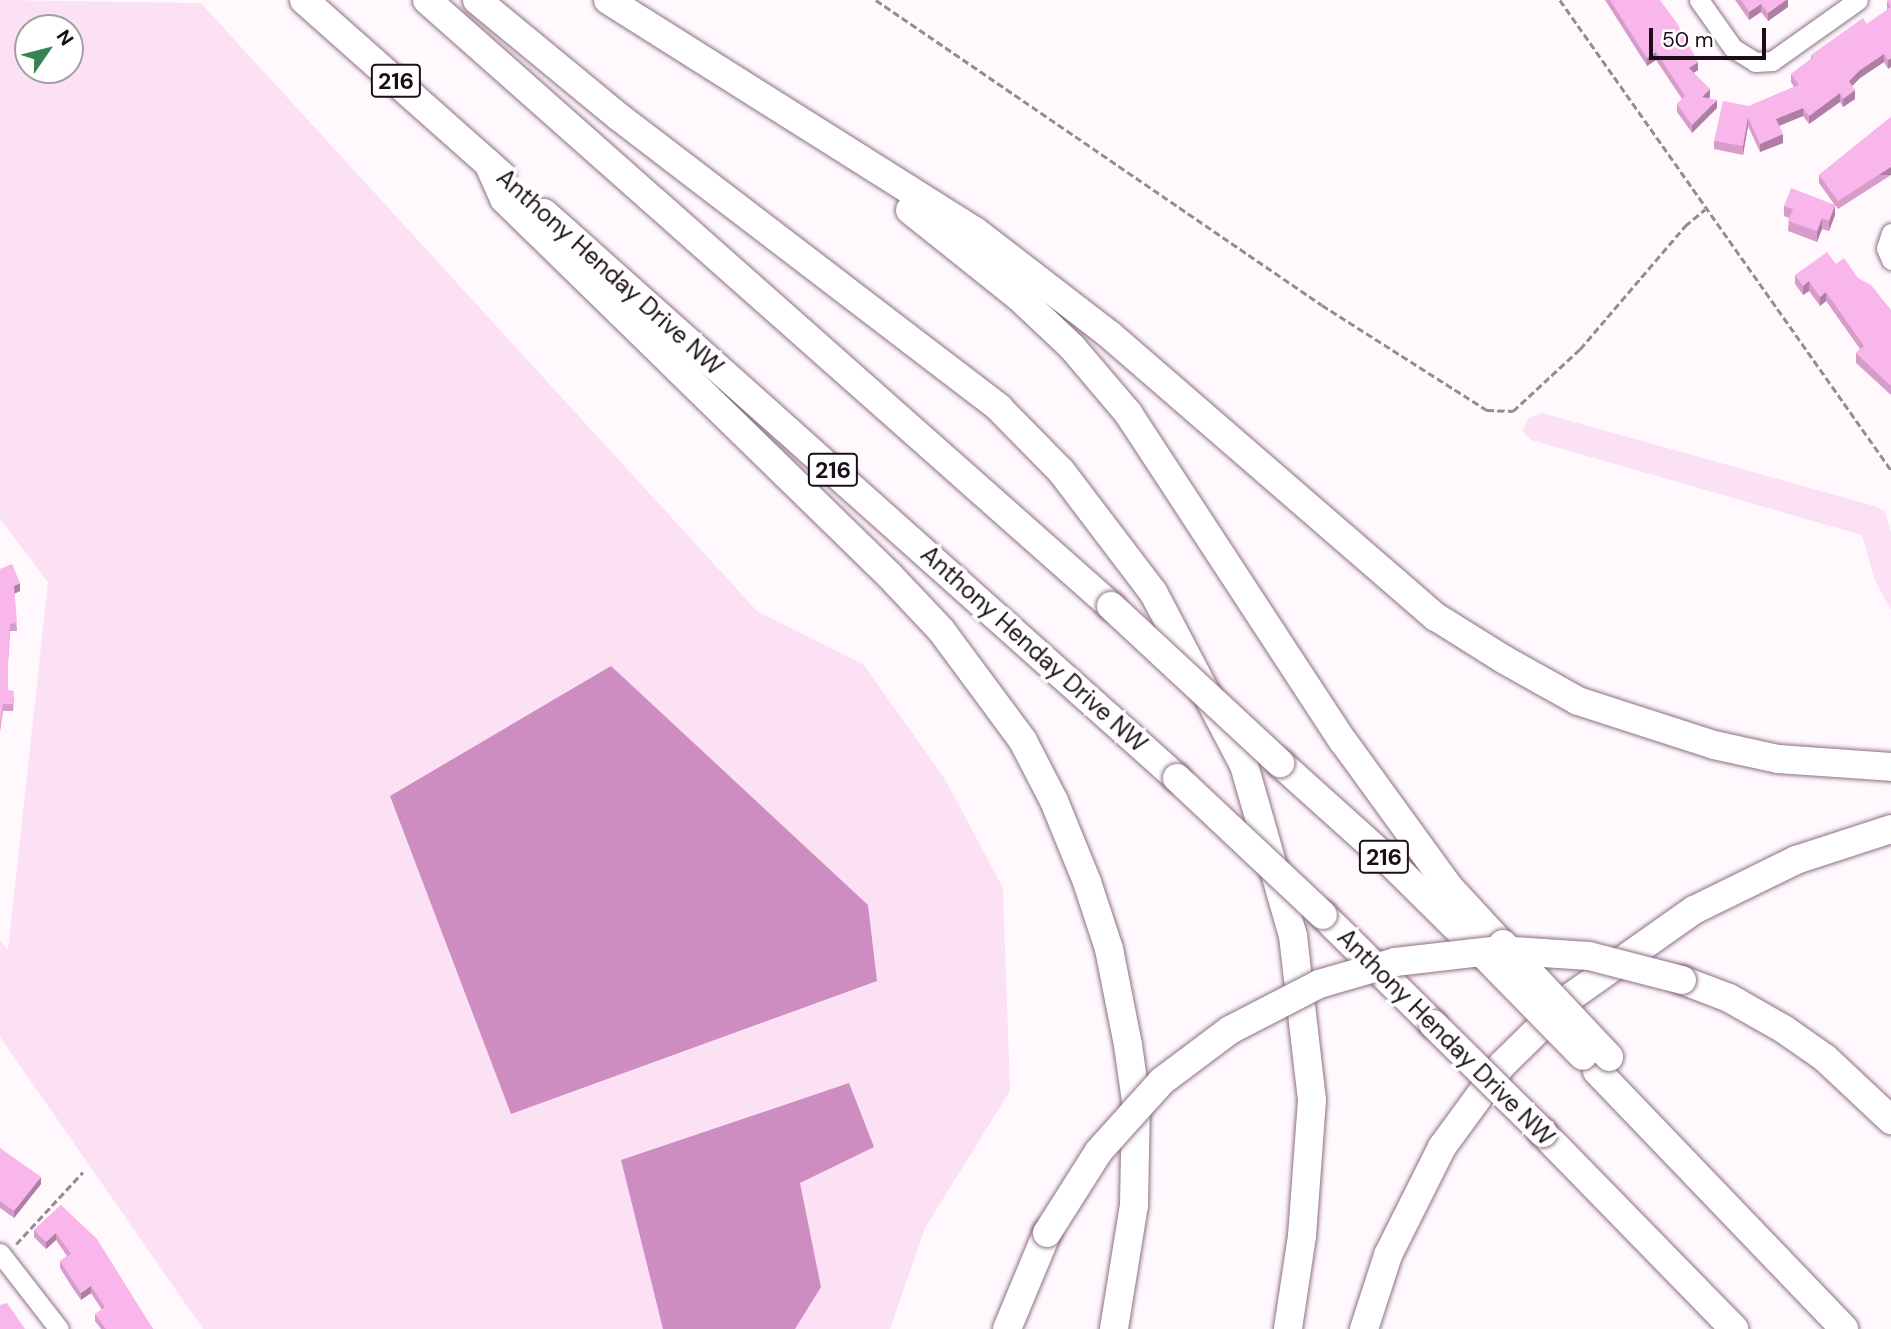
<!DOCTYPE html>
<html>
<head>
<meta charset="utf-8">
<style>
  body { margin:0 }
  #map { position:relative; width:1891px; height:1329px; overflow:hidden; background:#fff8fd; font-family:"DM Sans",sans-serif }
  div>[style] { position:absolute }
  [style*='--x'] { left:calc(var(--x)*1px); top:calc(var(--y)*1px); width:calc(var(--w)*1px); rotate:calc(var(--a)*1deg) }
  .green>* { inset:0; background:#fce1f5 }
  .water>* { inset:0; background:#ce8dc1 }
  .path>* { height:2.5px; margin-top:-1.25px; transform-origin:0; background:repeating-linear-gradient(90deg,#958c93 0 7px,transparent 0 10.5px) }
  .roads { filter:drop-shadow(0 0 2px #8d6f86) drop-shadow(0 0 2px #8d6f86) }
  .minor>* { height:19px; margin:-9.5px; padding:0 9.5px; transform-origin:9.5px; border-radius:9.5px; background:#fff }
  .highway>* { height:28px; margin:-14px; padding:0 14px; transform-origin:14px; border-radius:14px; background:#fff }
  .bridges { filter:drop-shadow(0 0 2px #8d6f86) drop-shadow(0 0 2px #8d6f86) }
  .highway-bridge>* { height:28px; margin:-14px; padding:0 14px; transform-origin:14px; border-radius:14px; background:#fff }
  .wall>* { inset:0; background:#d69dca }
  .shaded-wall>* { inset:0; background:#ae7fa4; transform-origin:0 0 }
  .building>* { inset:0; background:#f9b6eb }
  span { translate:-50% -50%; white-space:nowrap; text-align:center; line-height:1.15; -webkit-text-stroke:7px #fff; paint-order:stroke }
  .shield-label span { padding:2px 5px; background:#fff; border:2px solid; border-radius:5px; -webkit-text-stroke-width:0 }
  .shield-label { font-size:23px; color:#1a0f18; font-weight:700 }
  .street-label { font-size:24px; color:#1a0f18 }
  .north { position:absolute; left:14px; top:14px; width:70px; height:70px; box-sizing:border-box; background:#fff; border:2px solid #a39fa3; border-radius:50%; rotate:55deg; font-size:19px; font-weight:700; line-height:28px; text-align:center; color:#1a0f18 }
  .north::after { content:''; display:block; margin:auto; width:24px; height:32px; background:#358454; clip-path:polygon(50% 0,100% 100%,50% 72%,0 100%) }
  .scale { position:absolute; left:1649px; top:28px; width:117px; height:32px; box-sizing:border-box; border:4px solid #1a0f18; border-top:0; padding-left:9px; font-size:21px; line-height:24px; white-space:nowrap; color:#1a0f18; -webkit-text-stroke:5px #fff; paint-order:stroke }
</style>
</head>
<body>
<div id="map">
  <div class="green">
    <div style="clip-path:polygon(evenodd,0 0,201px 3px,757px 611px,863px 664px,945px 779px,1003px 888px,1010px 1091px,925px 1228px,890px 1329px,203px 1329px,0 1037px,0 940px,8px 950px,48px 582px,0 519px,0 0,28px 28px,70px 28px,70px 70px,28px 70px,28px 28px)"></div>
    <div style="clip-path:polygon(1542px 413px,1878px 507px,1885px 512px,1891px 533px,1891px 610px,1875px 581px,1862px 535px,1531px 440px,1522px 431px,1529px 418px)"></div>
  </div>
  <div class="water">
    <div style="clip-path:polygon(611px 666px,868px 905px,877px 981px,511px 1114px,390px 796px)"></div>
    <div style="clip-path:polygon(849px 1083px,874px 1147px,800px 1183px,821px 1287px,795px 1329px,663px 1329px,621px 1160px)"></div>
  </div>
  <div class="path">
    <div style="--x:876;--y:0;--w:540;--a:34.37"></div>
    <div style="--x:1322;--y:305;--w:196;--a:32.5"></div>
    <div style="--x:1487;--y:410;--w:26;--a:2"></div>
    <div style="--x:1513;--y:411;--w:91;--a:-42.8"></div>
    <div style="--x:1580;--y:349;--w:162;--a:-49.5"></div>
    <div style="--x:1685;--y:226;--w:26;--a:-40"></div>
    <div style="--x:1560;--y:0;--w:575;--a:54.84"></div>
    <div style="--x:16;--y:1244;--w:98;--a:-47.1"></div>
  </div>
  <div class="roads">
    <div class="minor">
      <div style="--x:1699;--y:0;--w:59;--a:54.7"></div>
      <div style="--x:1733;--y:48;--w:26;--a:32"></div>
      <div style="--x:1755;--y:62;--w:17;--a:-3"></div>
      <div style="--x:1772;--y:61;--w:105;--a:-35.3"></div>
      <div style="--x:1891;--y:233;--w:16;--a:108"></div>
      <div style="--x:1886;--y:248;--w:13;--a:67"></div>
      <div style="--x:0;--y:1253;--w:96;--a:52.2"></div>
    </div>
    <div class="highway">
      <div style="--x:304;--y:0;--w:264;--a:41.6"></div>
      <div style="--x:427;--y:0;--w:914;--a:41.54"></div>
      <div style="--x:477;--y:0;--w:184;--a:39.5"></div>
      <div style="--x:619;--y:117;--w:479;--a:37.4"></div>
      <div style="--x:999;--y:408;--w:88;--a:45.5"></div>
      <div style="--x:1061;--y:471;--w:152;--a:52.8"></div>
      <div style="--x:1153;--y:592;--w:195;--a:62.3"></div>
      <div style="--x:1244;--y:765;--w:178;--a:74"></div>
      <div style="--x:1293;--y:936;--w:165;--a:83.4"></div>
      <div style="--x:1312;--y:1100;--w:136;--a:94.2"></div>
      <div style="--x:1302;--y:1236;--w:94;--a:98.6"></div>
      <div style="--x:608;--y:0;--w:434;--a:32.2"></div>
      <div style="--x:975;--y:231;--w:170;--a:37.6"></div>
      <div style="--x:1110;--y:335;--w:431;--a:40.9"></div>
      <div style="--x:1436;--y:617;--w:79;--a:32.1"></div>
      <div style="--x:1503;--y:659;--w:86;--a:29.2"></div>
      <div style="--x:1578;--y:701;--w:143;--a:17.9"></div>
      <div style="--x:1714;--y:745;--w:66;--a:12.3"></div>
      <div style="--x:1778;--y:759;--w:113;--a:4"></div>
      <div style="--x:488;--y:163;--w:39;--a:66"></div>
      <div style="--x:504;--y:199;--w:540;--a:44.32"></div>
      <div style="--x:890;--y:576;--w:74;--a:46.6"></div>
      <div style="--x:941;--y:630;--w:138;--a:53.5"></div>
      <div style="--x:1023;--y:741;--w:68;--a:62.7"></div>
      <div style="--x:1054;--y:801;--w:87;--a:67.8"></div>
      <div style="--x:1087;--y:882;--w:71;--a:71.8"></div>
      <div style="--x:1109;--y:949;--w:98;--a:78.8"></div>
      <div style="--x:1128;--y:1045;--w:57;--a:81.9"></div>
      <div style="--x:1136;--y:1101;--w:104;--a:91.1"></div>
      <div style="--x:1134;--y:1205;--w:126;--a:99.2"></div>
      <div style="--x:910;--y:210;--w:139;--a:38.6"></div>
      <div style="--x:1019;--y:297;--w:73;--a:43.3"></div>
      <div style="--x:1072;--y:347;--w:87;--a:49.7"></div>
      <div style="--x:1128;--y:413;--w:392;--a:56.8"></div>
      <div style="--x:1343;--y:741;--w:180;--a:54"></div>
      <div style="--x:1449;--y:887;--w:71;--a:47.3"></div>
      <div style="--x:544;--y:213;--w:848;--a:41.75"></div>
      <div style="--x:1280;--y:763;--w:149;--a:42"></div>
      <div style="--x:1391;--y:863;--w:131;--a:44.7"></div>
      <div style="--x:1323;--y:915;--w:155;--a:44.7"></div>
      <div style="--x:1682;--y:980;--w:50;--a:21"></div>
      <div style="--x:1729;--y:998;--w:64;--a:29.7"></div>
      <div style="--x:1785;--y:1030;--w:49;--a:35"></div>
      <div style="--x:1825;--y:1058;--w:91;--a:43.2"></div>
      <div style="--x:1597;--y:1071;--w:357;--a:46.2"></div>
      <div style="--x:1543;--y:1133;--w:274;--a:45.7"></div>
      <div style="--x:1007;--y:1329;--w:104;--a:-67.4"></div>
      <div style="--x:1364;--y:1329;--w:78;--a:-72"></div>
      <div style="--x:1388;--y:1255;--w:121;--a:-63.4"></div>
      <div style="--x:1442;--y:1147;--w:102;--a:-53.8"></div>
      <div style="--x:1502;--y:1065;--w:98;--a:-44.6"></div>
      <div style="--x:1572;--y:996;--w:149;--a:-35.2"></div>
      <div style="--x:1694;--y:910;--w:114;--a:-26.1"></div>
      <div style="--x:1796;--y:860;--w:100;--a:-18.1"></div>
    </div>
  </div>
  <div class="bridges">
    <div class="highway-bridge">
      <div style="--x:1111;--y:606;--w:231;--a:42.9"></div>
      <div style="--x:1177;--y:778;--w:200;--a:43.2"></div>
      <div style="--x:1503;--y:944;--w:155;--a:46.8"></div>
      <div style="--x:1484;--y:955;--w:141;--a:45.6"></div>
      <div style="--x:1433;--y:1024;--w:155;--a:44.7"></div>
      <div style="--x:1047;--y:1233;--w:97;--a:-57.6"></div>
      <div style="--x:1099;--y:1151;--w:94;--a:-48"></div>
      <div style="--x:1162;--y:1081;--w:85;--a:-36.9"></div>
      <div style="--x:1230;--y:1030;--w:100;--a:-27.3"></div>
      <div style="--x:1319;--y:984;--w:79;--a:-16.1"></div>
      <div style="--x:1395;--y:962;--w:104;--a:-6.6"></div>
      <div style="--x:1498;--y:950;--w:91;--a:3.8"></div>
      <div style="--x:1589;--y:956;--w:96;--a:14.5"></div>
    </div>
  </div>
  <div class="wall">
    <div style="clip-path:polygon(1605px 0,1660px 0,1698px 70px,1693px 73px,1710px 97px,1708px 98px,1717px 108px,1692px 133px,1677px 112px,1677px 104px,1682px 99px,1656px 60px,1647px 66px)"></div>
    <div style="clip-path:polygon(1735px 0,1788px 0,1788px 7px,1768px 21px,1761px 12px,1749px 20px)"></div>
    <div style="clip-path:polygon(1891px 0,1888px 69px,1884px 62px,1860px 78px,1852px 86px,1855px 99px,1843px 107px,1840px 102px,1809px 124px,1803px 116px,1779px 126px,1783px 143px,1760px 152px,1748px 126px,1743px 155px,1714px 149px,1714px 141px,1749px 106px,1794px 87px,1791px 82px,1791px 74px,1811px 59px,1811px 55px,1867px 24px,1887px 10px,1887px 1px)"></div>
    <div style="clip-path:polygon(1891px 117px,1891px 175px,1838px 209px,1835px 205px,1835px 215px,1829px 231px,1822px 229px,1817px 242px,1788px 231px,1789px 218px,1784px 216px,1784px 206px,1834px 204px,1819px 183px,1819px 175px)"></div>
    <div style="clip-path:polygon(1836px 264px,1858px 278px,1891px 310px,1891px 395px,1856px 363px,1856px 353px,1860px 349px,1826px 301px,1820px 306px,1809px 291px,1803px 295px,1795px 284px,1795px 275px)"></div>
    <div style="clip-path:polygon(0 569px,20px 591px,14px 593px,17px 631px,10px 631px,8px 665px,8px 690px,14px 698px,13px 711px,3px 711px,0 732px)"></div>
    <div style="clip-path:polygon(0 1148px,41px 1184px,14px 1218px,0 1208px)"></div>
    <div style="clip-path:polygon(61px 1205px,153px 1329px,101px 1329px,95px 1321px,95px 1314px,102px 1310px,91px 1293px,81px 1300px,72px 1287px,60px 1268px,60px 1261px,67px 1256px,56px 1240px,46px 1249px,34px 1237px,34px 1230px)"></div>
  </div>
  <div class="shaded-wall">
    <div style="clip-path:polygon(1786px 0,1788px 0,1788px 7px,1768px 21px,1768px 13px)"></div>
    <div style="clip-path:polygon(1761px 4px,1761px 12px,1749px 20px,1749px 12px)"></div>
    <div style="clip-path:polygon(1656px 52px,1656px 60px,1647px 66px,1647px 58px)"></div>
    <div style="clip-path:polygon(1884px 54px,1884px 62px,1860px 78px,1849px 89px,1849px 81px,1860px 70px)"></div>
    <div style="clip-path:polygon(1891px 58px,1891px 67px,1888px 69px,1888px 60px)"></div>
    <div style="clip-path:polygon(1698px 62px,1698px 70px,1689px 76px,1689px 68px)"></div>
    <div style="clip-path:polygon(1710px 89px,1710px 97px,1702px 105px,1702px 97px)"></div>
    <div style="clip-path:polygon(1855px 90px,1855px 99px,1843px 107px,1843px 99px)"></div>
    <div style="clip-path:polygon(1840px 93px,1840px 102px,1809px 124px,1809px 116px)"></div>
    <div style="clip-path:polygon(1717px 100px,1717px 108px,1692px 133px,1692px 125px)"></div>
    <div style="clip-path:polygon(1803px 108px,1803px 116px,1776px 127px,1776px 119px)"></div>
    <div style="clip-path:polygon(1748px 117px,1748px 126px,1743px 155px,1743px 146px)"></div>
    <div style="clip-path:polygon(1783px 134px,1783px 143px,1760px 152px,1760px 144px)"></div>
    <div style="left:1891px;top:167px;width:8px;height:63px;rotate:90deg"></div>
    <div style="clip-path:polygon(1835px 205px,1835px 215px,1829px 231px,1829px 221px)"></div>
    <div style="clip-path:polygon(1822px 218px,1822px 229px,1817px 242px,1817px 231px)"></div>
    <div style="clip-path:polygon(1809px 281px,1809px 291px,1803px 295px,1803px 286px)"></div>
    <div style="clip-path:polygon(1826px 292px,1826px 301px,1820px 306px,1820px 297px)"></div>
    <div style="clip-path:polygon(20px 583px,20px 591px,14px 594px,14px 586px)"></div>
    <div style="clip-path:polygon(41px 1177px,41px 1184px,14px 1218px,14px 1211px)"></div>
    <div style="clip-path:polygon(56px 1233px,56px 1240px,46px 1249px,46px 1242px)"></div>
    <div style="clip-path:polygon(91px 1286px,91px 1293px,81px 1300px,81px 1293px)"></div>
  </div>
  <div class="building">
    <div style="clip-path:polygon(1610px 0,1660px 0,1677px 23px,1698px 62px,1689px 68px,1710px 89px,1702px 97px,1717px 100px,1692px 125px,1677px 104px,1685px 96px,1656px 52px,1647px 58px)"></div>
    <div style="clip-path:polygon(1741px 0,1786px 0,1768px 13px,1761px 4px,1749px 12px)"></div>
    <div style="clip-path:polygon(1888px 0,1891px 0,1891px 58px,1888px 60px,1884px 54px,1860px 70px,1849px 81px,1855px 90px,1843px 99px,1840px 93px,1809px 116px,1803px 108px,1776px 119px,1783px 134px,1760px 144px,1748px 117px,1743px 146px,1714px 141px,1723px 101px,1749px 106px,1799px 85px,1791px 74px,1813px 58px,1811px 55px,1863px 18px,1867px 24px,1891px 7px,1887px 1px)"></div>
    <div style="clip-path:polygon(1891px 117px,1891px 167px,1838px 201px,1819px 175px)"></div>
    <div style="clip-path:polygon(1791px 188px,1835px 205px,1829px 221px,1822px 218px,1817px 231px,1788px 221px,1793px 209px,1784px 206px)"></div>
    <div style="clip-path:polygon(1827px 252px,1836px 264px,1844px 258px,1858px 278px,1871px 285px,1891px 310px,1891px 386px,1856px 353px,1864px 346px,1826px 292px,1820px 297px,1809px 281px,1803px 286px,1795px 275px)"></div>
    <div style="clip-path:polygon(12px 564px,20px 583px,14px 586px,17px 623px,10px 624px,8px 658px,8px 690px,14px 691px,13px 704px,3px 704px,0 725px,0 569px)"></div>
    <div style="clip-path:polygon(0 1148px,41px 1177px,14px 1211px,0 1201px)"></div>
    <div style="clip-path:polygon(61px 1205px,97px 1239px,153px 1329px,106px 1329px,95px 1314px,105px 1307px,91px 1286px,81px 1293px,60px 1261px,71px 1254px,56px 1233px,46px 1242px,34px 1230px)"></div>
    <div style="clip-path:polygon(7px 1303px,25px 1329px,0 1329px,0 1305px)"></div>
  </div>
  <div class="shield-label">
    <span style="left:396px;top:81px">216</span>
    <span style="left:833px;top:470px">216</span>
    <span style="left:1384px;top:857px">216</span>
  </div>
  <div class="street-label">
    <span style="left:610px;top:272px;rotate:42deg">Anthony Henday Drive NW</span>
    <span style="left:1034px;top:649px;rotate:42deg">Anthony Henday Drive NW</span>
    <span style="left:1446px;top:1037px;rotate:45deg">Anthony Henday Drive NW</span>
  </div>
  <div class="north">N</div>
  <div class="scale">50 m</div>
</div>
</body>
</html>
